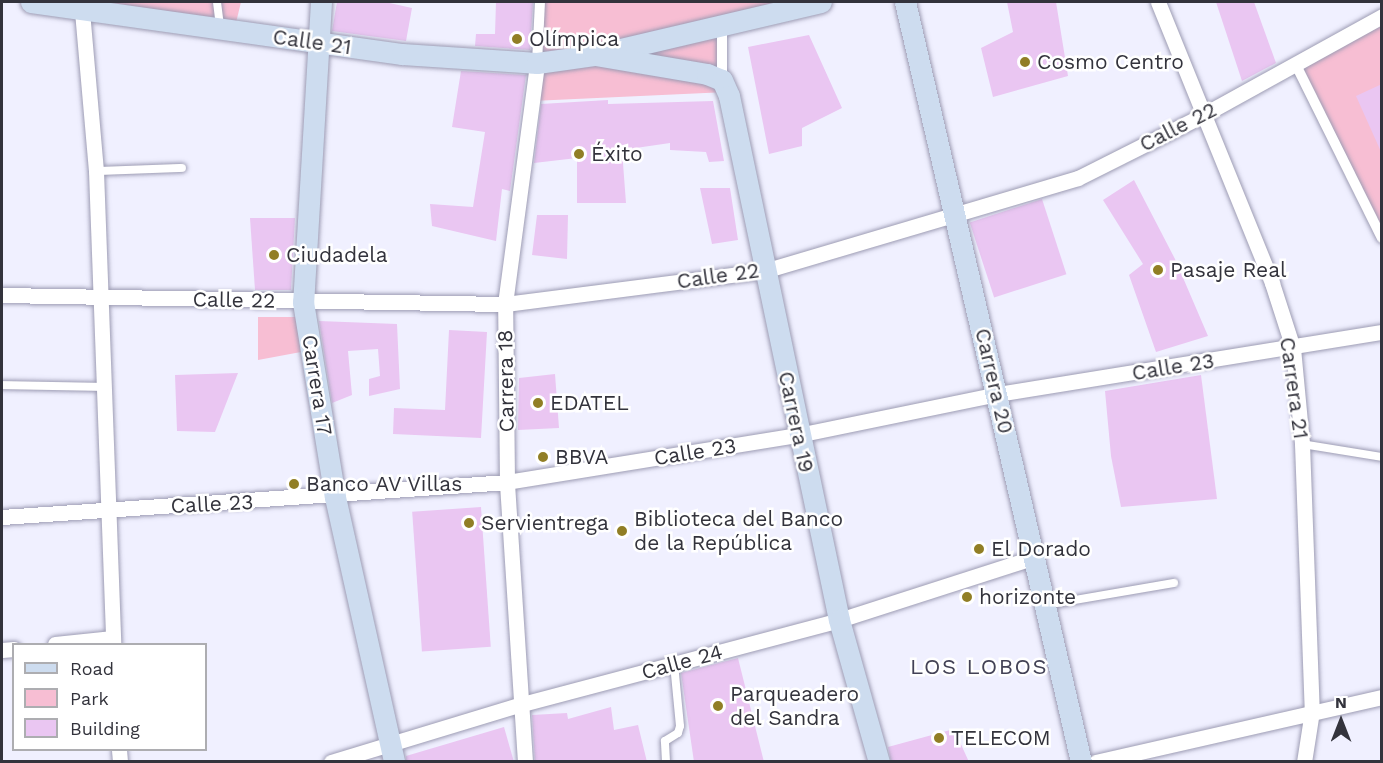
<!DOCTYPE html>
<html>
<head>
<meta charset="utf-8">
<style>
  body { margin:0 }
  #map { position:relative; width:1383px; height:763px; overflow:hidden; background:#f0f0ff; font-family:"Work Sans",sans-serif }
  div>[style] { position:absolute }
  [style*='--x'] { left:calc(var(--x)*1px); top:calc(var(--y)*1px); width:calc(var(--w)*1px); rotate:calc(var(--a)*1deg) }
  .green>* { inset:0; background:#f7bed3 }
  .building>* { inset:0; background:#eac6f2; transform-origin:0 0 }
  .roads { filter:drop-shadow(0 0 2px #9d9cb4) drop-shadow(0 0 2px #9d9cb4) }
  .service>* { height:8px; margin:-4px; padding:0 4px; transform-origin:4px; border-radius:4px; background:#fff }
  .pedestrian>* { height:10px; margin:-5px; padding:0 5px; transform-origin:5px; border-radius:5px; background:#fff }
  .minor>* { height:15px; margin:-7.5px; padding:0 7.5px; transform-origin:7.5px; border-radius:7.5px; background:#fff }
  .secondary>* { height:21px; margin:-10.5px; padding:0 10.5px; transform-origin:10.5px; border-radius:10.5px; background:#cddcef }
  .dots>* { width:16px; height:16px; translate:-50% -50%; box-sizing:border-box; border:3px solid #fff; border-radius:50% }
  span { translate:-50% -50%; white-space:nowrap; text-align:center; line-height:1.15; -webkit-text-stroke:5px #fff; paint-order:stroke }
  .poi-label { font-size:21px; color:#33333c }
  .left { translate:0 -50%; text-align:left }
  .street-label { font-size:21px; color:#33333c }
  .neighbourhood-label { font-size:22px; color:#434256; letter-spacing:1.5px }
  .frame { position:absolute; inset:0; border:3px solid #33333c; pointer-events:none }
  .legend { position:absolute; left:12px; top:643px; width:195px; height:108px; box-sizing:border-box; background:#fff; border:2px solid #adadb1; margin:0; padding:8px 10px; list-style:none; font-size:18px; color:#33333c }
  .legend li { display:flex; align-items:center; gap:12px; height:30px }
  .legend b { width:30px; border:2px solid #adadb1 }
  .north { position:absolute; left:1311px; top:691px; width:60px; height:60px; -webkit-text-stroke:4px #fff; paint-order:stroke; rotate:0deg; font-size:16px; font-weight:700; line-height:24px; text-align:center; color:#33333c }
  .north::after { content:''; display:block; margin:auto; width:21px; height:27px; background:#33333c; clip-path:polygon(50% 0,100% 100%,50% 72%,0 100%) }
</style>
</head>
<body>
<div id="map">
  <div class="green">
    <div style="clip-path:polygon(39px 2px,241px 2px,234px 31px)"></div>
    <div style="clip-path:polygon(540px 2px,821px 2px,722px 25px,727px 92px,532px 101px)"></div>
    <div style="clip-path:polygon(1381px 16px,1381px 238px,1296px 65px)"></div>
    <div style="clip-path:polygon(258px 317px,296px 317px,301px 352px,258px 360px)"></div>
  </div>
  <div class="building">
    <div style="clip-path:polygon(337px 2px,385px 2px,412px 8px,406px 41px,332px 31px)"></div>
    <div style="clip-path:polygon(496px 2px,533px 2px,530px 50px,475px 46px,476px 34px,495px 34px)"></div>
    <div style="clip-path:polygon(1007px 2px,1056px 2px,1068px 76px,993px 97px,981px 48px,1013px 32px)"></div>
    <div style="clip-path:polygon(1216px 2px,1254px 2px,1276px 63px,1242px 81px)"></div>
    <div style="clip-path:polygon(809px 35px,842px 108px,802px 128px,802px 146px,769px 154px,748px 47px)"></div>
    <div style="clip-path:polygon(461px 71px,526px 75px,510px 191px,502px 189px,496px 241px,432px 226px,430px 204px,473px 207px,485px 132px,452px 127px)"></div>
    <div style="clip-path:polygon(1382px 84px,1382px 154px,1356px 96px)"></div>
    <div style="clip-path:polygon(608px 100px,608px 104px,713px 101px,724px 161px,709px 162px,706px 152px,670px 150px,670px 143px,622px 150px,626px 203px,577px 203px,577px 158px,534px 163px,541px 104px)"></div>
    <div style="clip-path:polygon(1134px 180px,1175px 259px,1208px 336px,1156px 352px,1129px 275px,1143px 264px,1103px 200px)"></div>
    <div style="clip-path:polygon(700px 188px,730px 188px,738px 240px,712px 244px)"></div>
    <div style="left:1042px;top:199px;width:79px;height:76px;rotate:72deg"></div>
    <div style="clip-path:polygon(537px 215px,568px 215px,567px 259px,532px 255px)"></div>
    <div style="clip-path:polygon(250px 218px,295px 218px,291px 290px,255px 290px)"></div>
    <div style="clip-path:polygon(319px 321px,397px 324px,400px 389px,369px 396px,369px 379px,380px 376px,378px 349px,348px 351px,352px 395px,332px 403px)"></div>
    <div style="clip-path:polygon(449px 330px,487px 332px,481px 438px,393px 434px,394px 408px,445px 410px)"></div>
    <div style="clip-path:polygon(238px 373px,215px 432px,177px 431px,175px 375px)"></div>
    <div style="clip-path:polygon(555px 374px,559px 428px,518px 430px,519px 378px)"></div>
    <div style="clip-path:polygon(1201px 375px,1217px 499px,1121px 507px,1111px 456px,1105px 391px)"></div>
    <div style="left:481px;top:507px;width:140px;height:69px;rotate:86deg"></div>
    <div style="clip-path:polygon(738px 658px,764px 762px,694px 762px,681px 673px)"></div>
    <div style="clip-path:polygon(611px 707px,614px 730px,638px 725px,647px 762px,535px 762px,532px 715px,567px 713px,568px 719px)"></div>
    <div style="clip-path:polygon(504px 727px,514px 762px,406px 762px,406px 756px)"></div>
    <div style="clip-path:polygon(954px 729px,969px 762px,891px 762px,888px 747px)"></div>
  </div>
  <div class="roads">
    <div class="service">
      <div style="--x:217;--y:2;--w:26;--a:83"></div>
      <div style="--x:96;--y:171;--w:86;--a:-2"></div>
      <div style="--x:2;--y:385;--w:101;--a:1.1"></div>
      <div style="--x:1302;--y:444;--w:81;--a:9.2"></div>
      <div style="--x:1046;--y:605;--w:130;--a:-9.8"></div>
      <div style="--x:666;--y:762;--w:21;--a:-93"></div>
      <div style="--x:665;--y:741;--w:15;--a:-32"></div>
      <div style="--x:678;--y:733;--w:7;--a:-74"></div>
      <div style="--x:680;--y:726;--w:62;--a:-95.5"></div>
    </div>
    <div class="pedestrian">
      <div style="--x:722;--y:25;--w:55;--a:90"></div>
      <div style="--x:537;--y:63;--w:61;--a:-87.2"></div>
      <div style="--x:1296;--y:65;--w:193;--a:63.6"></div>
    </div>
    <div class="minor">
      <div style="--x:1158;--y:2;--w:303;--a:67.9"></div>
      <div style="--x:1272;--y:283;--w:68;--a:72.1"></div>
      <div style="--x:1293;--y:348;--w:96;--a:84.6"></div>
      <div style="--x:1302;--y:444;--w:267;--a:87.9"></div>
      <div style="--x:1312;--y:711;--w:52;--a:98.9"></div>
      <div style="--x:82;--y:11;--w:161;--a:85"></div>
      <div style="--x:96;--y:171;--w:473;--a:87.9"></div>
      <div style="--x:2;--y:295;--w:503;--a:1.03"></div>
      <div style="--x:505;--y:304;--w:261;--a:-7.3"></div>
      <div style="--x:764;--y:271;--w:327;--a:-16.5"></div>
      <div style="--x:1078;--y:178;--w:140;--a:-26.7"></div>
      <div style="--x:1203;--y:115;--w:205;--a:-28.9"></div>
      <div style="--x:2;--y:517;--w:506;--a:-3.96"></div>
      <div style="--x:507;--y:482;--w:295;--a:-9.2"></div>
      <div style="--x:798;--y:435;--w:204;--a:-11.6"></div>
      <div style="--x:998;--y:394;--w:389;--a:-9.2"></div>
      <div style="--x:55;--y:644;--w:58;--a:-5.9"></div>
      <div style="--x:2;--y:650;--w:12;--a:-5"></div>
      <div style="--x:119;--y:750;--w:12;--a:85"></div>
      <div style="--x:331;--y:762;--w:200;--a:-16.9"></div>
      <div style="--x:522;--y:704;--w:328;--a:-14.8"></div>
      <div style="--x:839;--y:620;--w:203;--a:-17.8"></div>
      <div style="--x:525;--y:762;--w:281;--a:-93.7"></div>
      <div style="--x:507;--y:482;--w:178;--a:-90.6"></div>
      <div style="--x:505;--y:304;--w:243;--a:-82.4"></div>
      <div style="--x:1096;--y:762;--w:293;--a:-12.8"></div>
    </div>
    <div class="secondary">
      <div style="--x:31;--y:2;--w:375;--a:8"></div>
      <div style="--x:402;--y:54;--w:135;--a:3.8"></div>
      <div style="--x:537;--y:63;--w:59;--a:-7.9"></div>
      <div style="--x:595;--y:55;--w:232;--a:-13.2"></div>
      <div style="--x:321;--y:2;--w:301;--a:93.4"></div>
      <div style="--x:303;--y:302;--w:198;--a:80.7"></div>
      <div style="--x:335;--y:497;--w:271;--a:77.4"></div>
      <div style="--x:905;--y:2;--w:780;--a:76.96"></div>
      <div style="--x:595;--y:55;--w:114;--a:9.6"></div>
      <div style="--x:707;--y:74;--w:16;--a:22"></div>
      <div style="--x:722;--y:80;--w:17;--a:66"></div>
      <div style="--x:729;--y:96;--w:535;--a:78.14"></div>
      <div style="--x:839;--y:620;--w:148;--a:74.3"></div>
    </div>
  </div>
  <div class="dots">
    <div style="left:517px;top:39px;background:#917e25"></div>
    <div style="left:1025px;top:62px;background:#917e25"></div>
    <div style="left:579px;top:154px;background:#917e25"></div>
    <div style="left:274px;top:255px;background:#917e25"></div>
    <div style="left:1158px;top:270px;background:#917e25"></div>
    <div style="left:538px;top:403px;background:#917e25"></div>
    <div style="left:543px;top:457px;background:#917e25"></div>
    <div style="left:294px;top:484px;background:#917e25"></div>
    <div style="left:469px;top:523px;background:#917e25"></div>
    <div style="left:622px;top:531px;background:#917e25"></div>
    <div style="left:979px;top:549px;background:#917e25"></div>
    <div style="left:967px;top:597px;background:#917e25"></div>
    <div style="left:718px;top:706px;background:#917e25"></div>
    <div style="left:939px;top:738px;background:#917e25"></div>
  </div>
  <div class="poi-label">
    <span class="left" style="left:529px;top:39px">Olímpica</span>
    <span class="left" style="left:1037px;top:62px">Cosmo Centro</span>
    <span class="left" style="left:591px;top:154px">Éxito</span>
    <span class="left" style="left:286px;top:255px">Ciudadela</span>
    <span class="left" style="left:1170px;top:270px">Pasaje Real</span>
    <span class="left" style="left:550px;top:403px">EDATEL</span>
    <span class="left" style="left:555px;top:457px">BBVA</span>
    <span class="left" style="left:306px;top:484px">Banco AV Villas</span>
    <span class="left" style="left:634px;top:531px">Biblioteca del Banco<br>de la República</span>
    <span class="left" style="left:481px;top:523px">Servientrega</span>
    <span class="left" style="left:991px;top:549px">El Dorado</span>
    <span class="left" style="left:979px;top:597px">horizonte</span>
    <span class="left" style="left:730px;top:706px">Parqueadero<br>del Sandra</span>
    <span class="left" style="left:951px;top:738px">TELECOM</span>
  </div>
  <div class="street-label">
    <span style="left:312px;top:42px;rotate:8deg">Calle 21</span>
    <span style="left:1178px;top:127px;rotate:-27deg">Calle 22</span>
    <span style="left:718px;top:276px;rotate:-8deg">Calle 22</span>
    <span style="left:234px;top:300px;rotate:1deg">Calle 22</span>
    <span style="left:1173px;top:367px;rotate:-9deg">Calle 23</span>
    <span style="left:506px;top:381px;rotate:-91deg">Carrera 18</span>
    <span style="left:994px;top:381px;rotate:77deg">Carrera 20</span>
    <span style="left:317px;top:385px;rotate:81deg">Carrera 17</span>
    <span style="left:1294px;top:388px;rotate:82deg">Carrera 21</span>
    <span style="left:796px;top:422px;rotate:78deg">Carrera 19</span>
    <span style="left:695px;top:452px;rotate:-9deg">Calle 23</span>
    <span style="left:212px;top:504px;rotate:-3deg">Calle 23</span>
    <span style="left:682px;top:662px;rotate:-15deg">Calle 24</span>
  </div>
  <div class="neighbourhood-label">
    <span style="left:979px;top:667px">LOS LOBOS</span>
  </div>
  <div class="frame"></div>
  <ul class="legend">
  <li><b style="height:8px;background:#cddcef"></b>Road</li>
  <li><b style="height:16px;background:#f7bed3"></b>Park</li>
  <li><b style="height:16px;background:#eac6f2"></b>Building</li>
  </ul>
  <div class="north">N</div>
</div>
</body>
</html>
